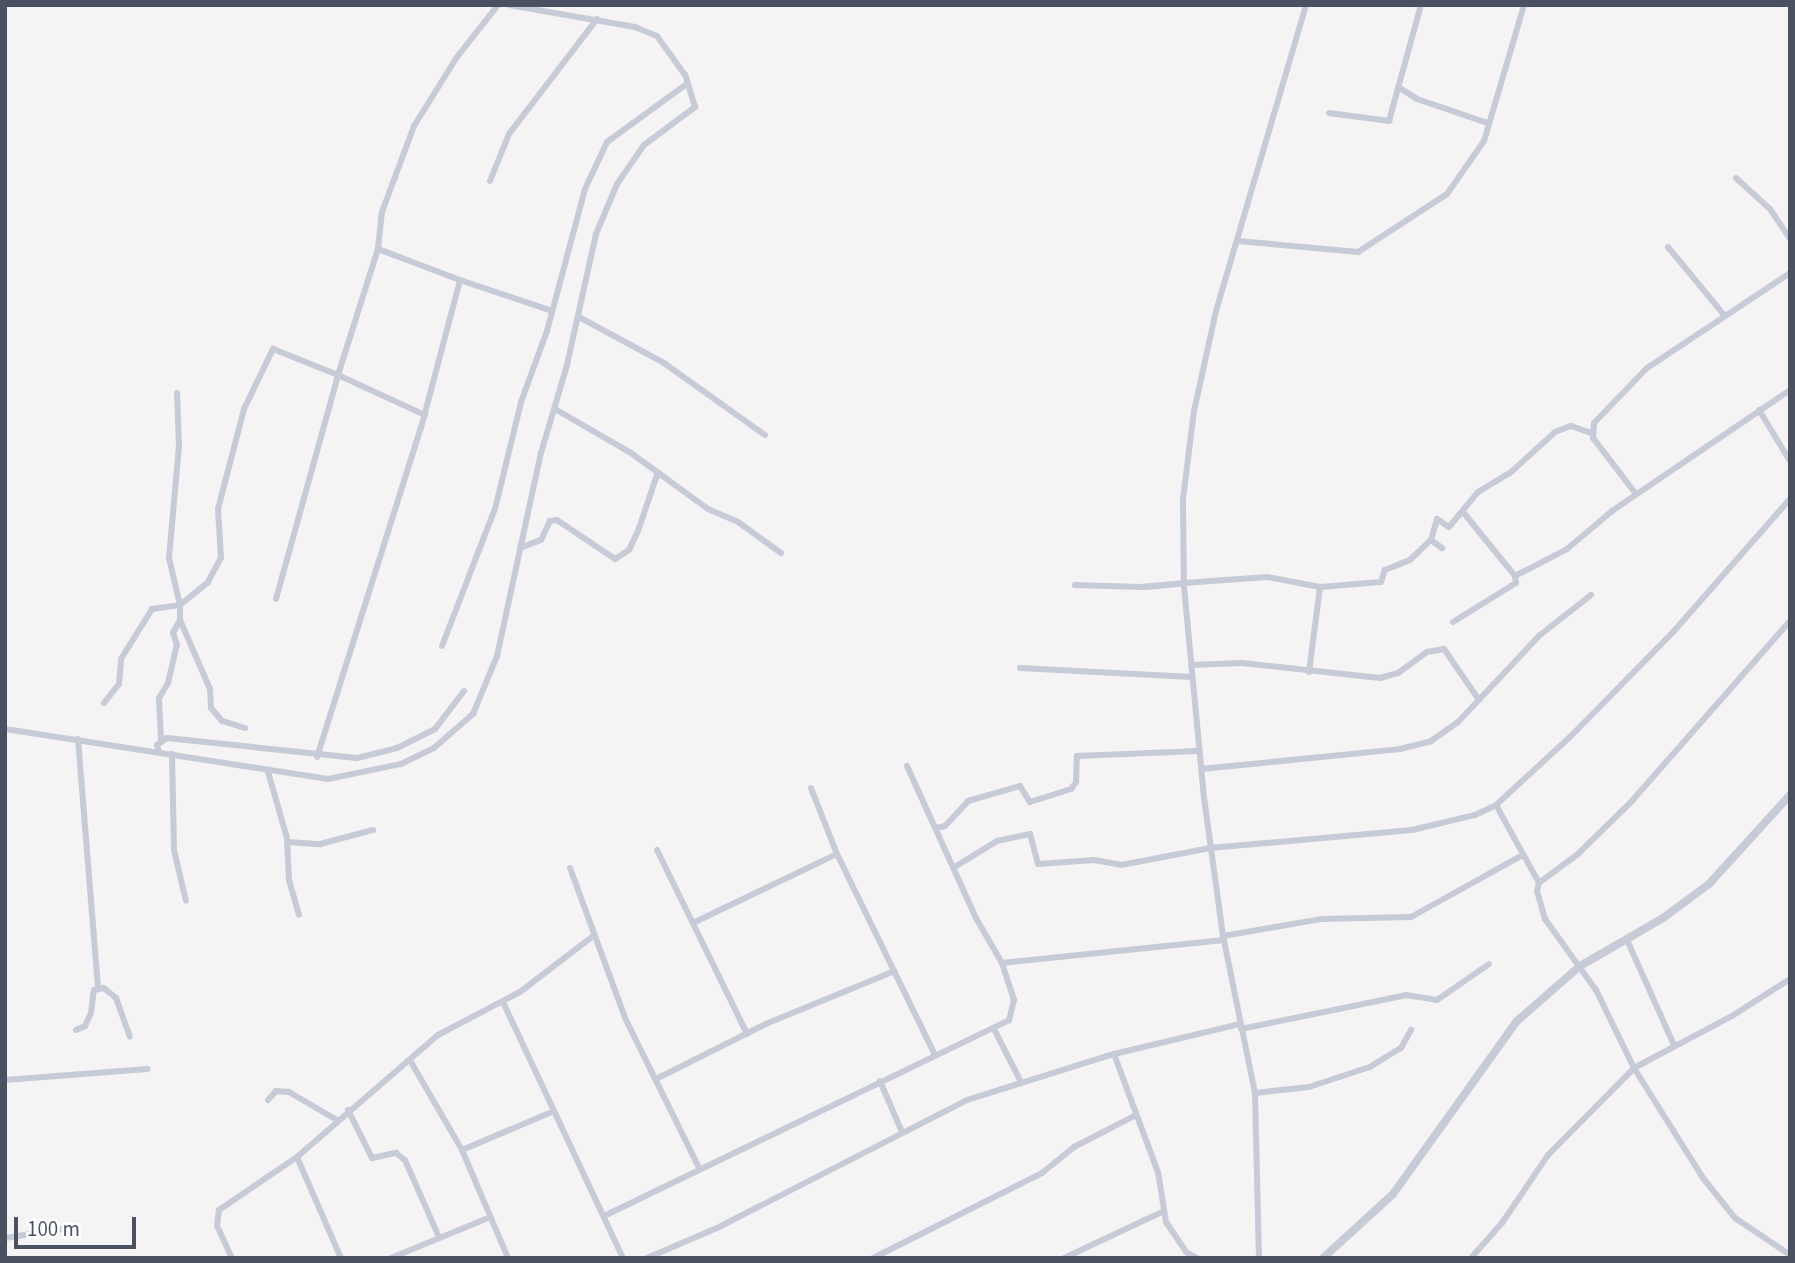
<!DOCTYPE html>
<html>
<head>
<meta charset="utf-8">
<style>
  body { margin:0 }
  #map { position:relative; width:1795px; height:1263px; overflow:hidden; background:#f5f3f3; font-family:"Source Sans 3",sans-serif }
  div>[style] { position:absolute }
  [style*='--x'] { left:calc(var(--x)*1px); top:calc(var(--y)*1px); width:calc(var(--w)*1px); rotate:calc(var(--a)*1deg) }
  .minor>* { height:6px; margin:-3px; padding:0 3px; transform-origin:3px; border-radius:3px; background:#c7cbd7 }
  .tertiary>* { height:8px; margin:-4px; padding:0 4px; transform-origin:4px; border-radius:4px; background:#c7cbd7 }
  span { translate:-50% -50%; white-space:nowrap; text-align:center; line-height:1.15; -webkit-text-stroke:7px #fff; paint-order:stroke }
  .frame { position:absolute; inset:0; border:7px solid #4a5161; pointer-events:none }
  .scale { position:absolute; left:14px; top:1217px; width:122px; height:32px; box-sizing:border-box; border:4px solid #4a5161; border-top:0; padding-left:9px; font-size:21px; line-height:24px; white-space:nowrap; color:#4a5161; -webkit-text-stroke:5px #fff; paint-order:stroke }
</style>
</head>
<body>
<div id="map">
  <div class="minor">
    <div style="--x:1398;--y:87;--w:22;--a:32"></div>
    <div style="--x:1417;--y:99;--w:75;--a:18.7"></div>
    <div style="--x:1329;--y:113;--w:61;--a:7.6"></div>
    <div style="--x:1389;--y:121;--w:120;--a:-74.6"></div>
    <div style="--x:1736;--y:178;--w:46;--a:42.4"></div>
    <div style="--x:1770;--y:209;--w:36;--a:56"></div>
    <div style="--x:490;--y:181;--w:51;--a:-68"></div>
    <div style="--x:509;--y:134;--w:145;--a:-52.6"></div>
    <div style="--x:1238;--y:241;--w:121;--a:5.2"></div>
    <div style="--x:1358;--y:252;--w:106;--a:-33.1"></div>
    <div style="--x:1447;--y:194;--w:65;--a:-55.1"></div>
    <div style="--x:1484;--y:141;--w:142;--a:-73.6"></div>
    <div style="--x:1668;--y:247;--w:88;--a:50.5"></div>
    <div style="--x:460;--y:280;--w:97;--a:18.6"></div>
    <div style="--x:579;--y:317;--w:97;--a:28.4"></div>
    <div style="--x:664;--y:363;--w:124;--a:35.5"></div>
    <div style="--x:555;--y:409;--w:88;--a:30.1"></div>
    <div style="--x:631;--y:453;--w:95;--a:36"></div>
    <div style="--x:708;--y:509;--w:33;--a:23"></div>
    <div style="--x:738;--y:522;--w:53;--a:35.8"></div>
    <div style="--x:1759;--y:410;--w:60;--a:58.7"></div>
    <div style="--x:1636;--y:494;--w:71;--a:-127.5"></div>
    <div style="--x:1593;--y:438;--w:15;--a:-86"></div>
    <div style="--x:1594;--y:423;--w:76;--a:-46.1"></div>
    <div style="--x:1647;--y:368;--w:172;--a:-33.6"></div>
    <div style="--x:1463;--y:512;--w:82;--a:50.9"></div>
    <div style="--x:1515;--y:576;--w:59;--a:-27.4"></div>
    <div style="--x:1567;--y:549;--w:59;--a:-40.2"></div>
    <div style="--x:1612;--y:511;--w:215;--a:-34.2"></div>
    <div style="--x:1431;--y:540;--w:22;--a:-74"></div>
    <div style="--x:1437;--y:519;--w:14;--a:34"></div>
    <div style="--x:1449;--y:527;--w:45;--a:-50.4"></div>
    <div style="--x:1478;--y:492;--w:37;--a:-31"></div>
    <div style="--x:1510;--y:473;--w:61;--a:-42.3"></div>
    <div style="--x:1555;--y:432;--w:17;--a:-21"></div>
    <div style="--x:1571;--y:426;--w:21;--a:19"></div>
    <div style="--x:520;--y:548;--w:22;--a:-21"></div>
    <div style="--x:541;--y:540;--w:21;--a:-65"></div>
    <div style="--x:550;--y:521;--w:7;--a:-8"></div>
    <div style="--x:557;--y:520;--w:70;--a:33.9"></div>
    <div style="--x:615;--y:559;--w:17;--a:-33"></div>
    <div style="--x:629;--y:550;--w:21;--a:-65"></div>
    <div style="--x:638;--y:531;--w:62;--a:-71.3"></div>
    <div style="--x:1184;--y:583;--w:83;--a:-4.1"></div>
    <div style="--x:1267;--y:577;--w:54;--a:10.7"></div>
    <div style="--x:1320;--y:587;--w:61;--a:-4.7"></div>
    <div style="--x:1381;--y:582;--w:13;--a:-72"></div>
    <div style="--x:1385;--y:570;--w:27;--a:-22"></div>
    <div style="--x:1410;--y:560;--w:29;--a:-44"></div>
    <div style="--x:1431;--y:540;--w:14;--a:36"></div>
    <div style="--x:1075;--y:585;--w:67;--a:1.7"></div>
    <div style="--x:1142;--y:587;--w:15;--a:-4"></div>
    <div style="--x:1157;--y:586;--w:27;--a:-6"></div>
    <div style="--x:1184;--y:583;--w:42;--a:174.6"></div>
    <div style="--x:276;--y:599;--w:232;--a:-74.5"></div>
    <div style="--x:338;--y:375;--w:96;--a:24.7"></div>
    <div style="--x:1790;--y:621;--w:238;--a:131.3"></div>
    <div style="--x:1633;--y:800;--w:77;--a:135.5"></div>
    <div style="--x:1578;--y:854;--w:49;--a:143.4"></div>
    <div style="--x:1539;--y:883;--w:8;--a:104"></div>
    <div style="--x:1537;--y:891;--w:29;--a:74"></div>
    <div style="--x:1545;--y:919;--w:87;--a:54.3"></div>
    <div style="--x:1596;--y:990;--w:87;--a:64"></div>
    <div style="--x:1634;--y:1068;--w:130;--a:57.9"></div>
    <div style="--x:1703;--y:1178;--w:51;--a:51.3"></div>
    <div style="--x:1735;--y:1218;--w:66;--a:33.9"></div>
    <div style="--x:1453;--y:622;--w:74;--a:-31.8"></div>
    <div style="--x:1516;--y:583;--w:7;--a:-98"></div>
    <div style="--x:442;--y:646;--w:147;--a:-68.9"></div>
    <div style="--x:495;--y:509;--w:110;--a:-76.3"></div>
    <div style="--x:521;--y:402;--w:76;--a:-69.9"></div>
    <div style="--x:547;--y:331;--w:147;--a:-75"></div>
    <div style="--x:585;--y:189;--w:52;--a:-64.9"></div>
    <div style="--x:607;--y:142;--w:100;--a:-36.1"></div>
    <div style="--x:1191;--y:665;--w:51;--a:-2.2"></div>
    <div style="--x:1242;--y:663;--w:139;--a:6.2"></div>
    <div style="--x:1380;--y:678;--w:19;--a:-16"></div>
    <div style="--x:1398;--y:673;--w:36;--a:-36"></div>
    <div style="--x:1427;--y:652;--w:17;--a:-10"></div>
    <div style="--x:1444;--y:649;--w:62;--a:55.5"></div>
    <div style="--x:1020;--y:668;--w:172;--a:3"></div>
    <div style="--x:1309;--y:672;--w:86;--a:-82.6"></div>
    <div style="--x:104;--y:703;--w:24;--a:-52"></div>
    <div style="--x:119;--y:684;--w:25;--a:-85"></div>
    <div style="--x:121;--y:659;--w:59;--a:-58.2"></div>
    <div style="--x:152;--y:609;--w:28;--a:-8"></div>
    <div style="--x:180;--y:605;--w:48;--a:-103.2"></div>
    <div style="--x:169;--y:558;--w:113;--a:-84.9"></div>
    <div style="--x:179;--y:445;--w:52;--a:-92.2"></div>
    <div style="--x:245;--y:728;--w:24;--a:-163"></div>
    <div style="--x:222;--y:721;--w:17;--a:-130"></div>
    <div style="--x:211;--y:708;--w:19;--a:-93"></div>
    <div style="--x:210;--y:689;--w:75;--a:-113.5"></div>
    <div style="--x:180;--y:620;--w:15;--a:-90"></div>
    <div style="--x:180;--y:605;--w:36;--a:-39"></div>
    <div style="--x:208;--y:582;--w:27;--a:-62"></div>
    <div style="--x:221;--y:558;--w:49;--a:-93.5"></div>
    <div style="--x:218;--y:509;--w:103;--a:-75.4"></div>
    <div style="--x:244;--y:409;--w:67;--a:-64.2"></div>
    <div style="--x:273;--y:349;--w:70;--a:21.8"></div>
    <div style="--x:338;--y:375;--w:132;--a:-72.4"></div>
    <div style="--x:378;--y:249;--w:37;--a:-84"></div>
    <div style="--x:382;--y:212;--w:92;--a:-69.6"></div>
    <div style="--x:414;--y:126;--w:81;--a:-58.1"></div>
    <div style="--x:457;--y:57;--w:66;--a:-51.7"></div>
    <div style="--x:5;--y:729;--w:327;--a:8.8"></div>
    <div style="--x:328;--y:779;--w:75;--a:-11.6"></div>
    <div style="--x:401;--y:764;--w:37;--a:-26"></div>
    <div style="--x:434;--y:748;--w:52;--a:-41.1"></div>
    <div style="--x:473;--y:714;--w:63;--a:-67.5"></div>
    <div style="--x:497;--y:656;--w:208;--a:-77.8"></div>
    <div style="--x:541;--y:453;--w:92;--a:-73.5"></div>
    <div style="--x:567;--y:365;--w:134;--a:-77.5"></div>
    <div style="--x:596;--y:234;--w:54;--a:-67.2"></div>
    <div style="--x:617;--y:184;--w:47;--a:-55.3"></div>
    <div style="--x:644;--y:145;--w:64;--a:-36.7"></div>
    <div style="--x:695;--y:107;--w:34;--a:-107"></div>
    <div style="--x:685;--y:75;--w:48;--a:-125.7"></div>
    <div style="--x:657;--y:36;--w:24;--a:-158"></div>
    <div style="--x:635;--y:27;--w:128;--a:-170.1"></div>
    <div style="--x:78;--y:739;--w:251;--a:85.4"></div>
    <div style="--x:161;--y:740;--w:42;--a:-92.7"></div>
    <div style="--x:159;--y:698;--w:17;--a:-59"></div>
    <div style="--x:168;--y:683;--w:39;--a:-77"></div>
    <div style="--x:177;--y:645;--w:13;--a:-108"></div>
    <div style="--x:173;--y:633;--w:15;--a:-62"></div>
    <div style="--x:159;--y:752;--w:7;--a:-106"></div>
    <div style="--x:157;--y:745;--w:12;--a:-35"></div>
    <div style="--x:167;--y:738;--w:191;--a:6"></div>
    <div style="--x:357;--y:758;--w:41;--a:-14"></div>
    <div style="--x:397;--y:748;--w:42;--a:-26.6"></div>
    <div style="--x:435;--y:729;--w:48;--a:-52.7"></div>
    <div style="--x:172;--y:754;--w:96;--a:88.8"></div>
    <div style="--x:174;--y:850;--w:52;--a:76.8"></div>
    <div style="--x:317;--y:757;--w:345;--a:-72.5"></div>
    <div style="--x:421;--y:428;--w:153;--a:-75.2"></div>
    <div style="--x:460;--y:280;--w:88;--a:-159.3"></div>
    <div style="--x:1201;--y:769;--w:200;--a:-5.7"></div>
    <div style="--x:1400;--y:749;--w:32;--a:-14"></div>
    <div style="--x:1431;--y:741;--w:33;--a:-35"></div>
    <div style="--x:1458;--y:722;--w:120;--a:-46.7"></div>
    <div style="--x:1540;--y:635;--w:65;--a:-38.1"></div>
    <div style="--x:268;--y:772;--w:69;--a:73.9"></div>
    <div style="--x:287;--y:838;--w:42;--a:87.3"></div>
    <div style="--x:289;--y:880;--w:36;--a:74"></div>
    <div style="--x:811;--y:788;--w:71;--a:68.5"></div>
    <div style="--x:837;--y:854;--w:224;--a:64"></div>
    <div style="--x:1496;--y:805;--w:89;--a:61.1"></div>
    <div style="--x:936;--y:828;--w:9;--a:-13"></div>
    <div style="--x:945;--y:826;--w:34;--a:-47"></div>
    <div style="--x:968;--y:801;--w:54;--a:-16.1"></div>
    <div style="--x:1020;--y:786;--w:19;--a:58"></div>
    <div style="--x:1030;--y:802;--w:43;--a:-17.6"></div>
    <div style="--x:1071;--y:789;--w:9;--a:-54"></div>
    <div style="--x:1076;--y:782;--w:26;--a:-88"></div>
    <div style="--x:1077;--y:756;--w:121;--a:-2.4"></div>
    <div style="--x:288;--y:842;--w:32;--a:4"></div>
    <div style="--x:320;--y:844;--w:55;--a:-14.8"></div>
    <div style="--x:657;--y:850;--w:205;--a:63.9"></div>
    <div style="--x:570;--y:868;--w:162;--a:69.8"></div>
    <div style="--x:626;--y:1020;--w:165;--a:63.7"></div>
    <div style="--x:953;--y:868;--w:52;--a:-31.5"></div>
    <div style="--x:997;--y:841;--w:34;--a:-12"></div>
    <div style="--x:1030;--y:834;--w:31;--a:75"></div>
    <div style="--x:1038;--y:864;--w:56;--a:-4.1"></div>
    <div style="--x:1094;--y:860;--w:27;--a:10"></div>
    <div style="--x:1121;--y:865;--w:91;--a:-10.8"></div>
    <div style="--x:1210;--y:848;--w:203;--a:-5.1"></div>
    <div style="--x:1412;--y:830;--w:65;--a:-13.4"></div>
    <div style="--x:1475;--y:815;--w:23;--a:-25"></div>
    <div style="--x:1496;--y:805;--w:100;--a:-42.6"></div>
    <div style="--x:1570;--y:737;--w:148;--a:-45.5"></div>
    <div style="--x:1674;--y:631;--w:176;--a:-48.7"></div>
    <div style="--x:695;--y:922;--w:157;--a:-25.6"></div>
    <div style="--x:1223;--y:936;--w:99;--a:-9.8"></div>
    <div style="--x:1321;--y:919;--w:90;--a:-1.3"></div>
    <div style="--x:1411;--y:917;--w:128;--a:-29"></div>
    <div style="--x:1627;--y:940;--w:115;--a:65.9"></div>
    <div style="--x:1002;--y:963;--w:223;--a:-5.9"></div>
    <div style="--x:503;--y:1002;--w:283;--a:64.9"></div>
    <div style="--x:994;--y:1029;--w:57;--a:63"></div>
    <div style="--x:1241;--y:1029;--w:168;--a:-11.6"></div>
    <div style="--x:1406;--y:995;--w:31;--a:9"></div>
    <div style="--x:1437;--y:1000;--w:63;--a:-34.7"></div>
    <div style="--x:76;--y:1030;--w:10;--a:-24"></div>
    <div style="--x:85;--y:1026;--w:14;--a:-65"></div>
    <div style="--x:91;--y:1013;--w:23;--a:-83"></div>
    <div style="--x:94;--y:990;--w:10;--a:-11"></div>
    <div style="--x:104;--y:988;--w:16;--a:40"></div>
    <div style="--x:116;--y:998;--w:41;--a:70.3"></div>
    <div style="--x:1114;--y:1054;--w:126;--a:69.6"></div>
    <div style="--x:1158;--y:1172;--w:51;--a:80.9"></div>
    <div style="--x:1166;--y:1222;--w:36;--a:56"></div>
    <div style="--x:1186;--y:1252;--w:13;--a:29"></div>
    <div style="--x:411;--y:1062;--w:102;--a:59.9"></div>
    <div style="--x:462;--y:1150;--w:117;--a:66.9"></div>
    <div style="--x:656;--y:1079;--w:125;--a:-26.6"></div>
    <div style="--x:768;--y:1023;--w:137;--a:-22.3"></div>
    <div style="--x:5;--y:1080;--w:143;--a:-4.4"></div>
    <div style="--x:880;--y:1081;--w:56;--a:66.7"></div>
    <div style="--x:1255;--y:1093;--w:54;--a:-6.3"></div>
    <div style="--x:1309;--y:1087;--w:64;--a:-18.2"></div>
    <div style="--x:1370;--y:1067;--w:36;--a:-32"></div>
    <div style="--x:1401;--y:1048;--w:21;--a:-61"></div>
    <div style="--x:268;--y:1100;--w:12;--a:-48"></div>
    <div style="--x:276;--y:1091;--w:13;--a:4"></div>
    <div style="--x:289;--y:1092;--w:56;--a:30.3"></div>
    <div style="--x:348;--y:1110;--w:54;--a:63.4"></div>
    <div style="--x:372;--y:1158;--w:25;--a:-12"></div>
    <div style="--x:396;--y:1153;--w:11;--a:38"></div>
    <div style="--x:405;--y:1160;--w:84;--a:66.2"></div>
    <div style="--x:462;--y:1150;--w:100;--a:-23"></div>
    <div style="--x:297;--y:1157;--w:110;--a:66.5"></div>
    <div style="--x:604;--y:1216;--w:450;--a:-25.8"></div>
    <div style="--x:1009;--y:1020;--w:21;--a:-76"></div>
    <div style="--x:1014;--y:1000;--w:39;--a:-108"></div>
    <div style="--x:1002;--y:963;--w:52;--a:-120"></div>
    <div style="--x:976;--y:918;--w:167;--a:-114.4"></div>
    <div style="--x:5;--y:1238;--w:71;--a:-8.9"></div>
    <div style="--x:232;--y:1258;--w:35;--a:-115"></div>
    <div style="--x:217;--y:1226;--w:16;--a:-83"></div>
    <div style="--x:219;--y:1210;--w:94;--a:-34.2"></div>
    <div style="--x:297;--y:1157;--w:186;--a:-40.9"></div>
    <div style="--x:438;--y:1035;--w:93;--a:-27.7"></div>
    <div style="--x:520;--y:992;--w:91;--a:-37.4"></div>
    <div style="--x:391;--y:1258;--w:105;--a:-22.4"></div>
    <div style="--x:647;--y:1258;--w:78;--a:-23.3"></div>
    <div style="--x:719;--y:1227;--w:279;--a:-27.1"></div>
    <div style="--x:967;--y:1100;--w:154;--a:-17.4"></div>
    <div style="--x:1114;--y:1054;--w:130;--a:-13.4"></div>
    <div style="--x:873;--y:1258;--w:189;--a:-26.7"></div>
    <div style="--x:1042;--y:1173;--w:41;--a:-39.1"></div>
    <div style="--x:1074;--y:1147;--w:68;--a:-27.3"></div>
    <div style="--x:1064;--y:1258;--w:110;--a:-25.2"></div>
    <div style="--x:1259;--y:1258;--w:165;--a:-91.4"></div>
    <div style="--x:1255;--y:1093;--w:160;--a:-101.5"></div>
    <div style="--x:1223;--y:936;--w:139;--a:-97.8"></div>
    <div style="--x:1204;--y:798;--w:212;--a:-95.4"></div>
    <div style="--x:1184;--y:587;--w:88;--a:-90.7"></div>
    <div style="--x:1183;--y:499;--w:89;--a:-82.9"></div>
    <div style="--x:1194;--y:411;--w:102;--a:-77.6"></div>
    <div style="--x:1216;--y:311;--w:319;--a:-73.6"></div>
    <div style="--x:1471;--y:1258;--w:47;--a:-48.5"></div>
    <div style="--x:1502;--y:1223;--w:82;--a:-55.9"></div>
    <div style="--x:1548;--y:1155;--w:122;--a:-45.3"></div>
    <div style="--x:1634;--y:1068;--w:111;--a:-28"></div>
    <div style="--x:1732;--y:1016;--w:69;--a:-32.5"></div>
  </div>
  <div class="tertiary">
    <div style="--x:1323;--y:1258;--w:95;--a:-42.4"></div>
    <div style="--x:1393;--y:1194;--w:213;--a:-54.4"></div>
    <div style="--x:1517;--y:1021;--w:84;--a:-41.1"></div>
    <div style="--x:1580;--y:966;--w:96;--a:-30"></div>
    <div style="--x:1663;--y:918;--w:57;--a:-36.5"></div>
    <div style="--x:1709;--y:884;--w:120;--a:-47.7"></div>
  </div>
  <div class="frame"></div>
  <div class="scale">100 m</div>
</div>
</body>
</html>
